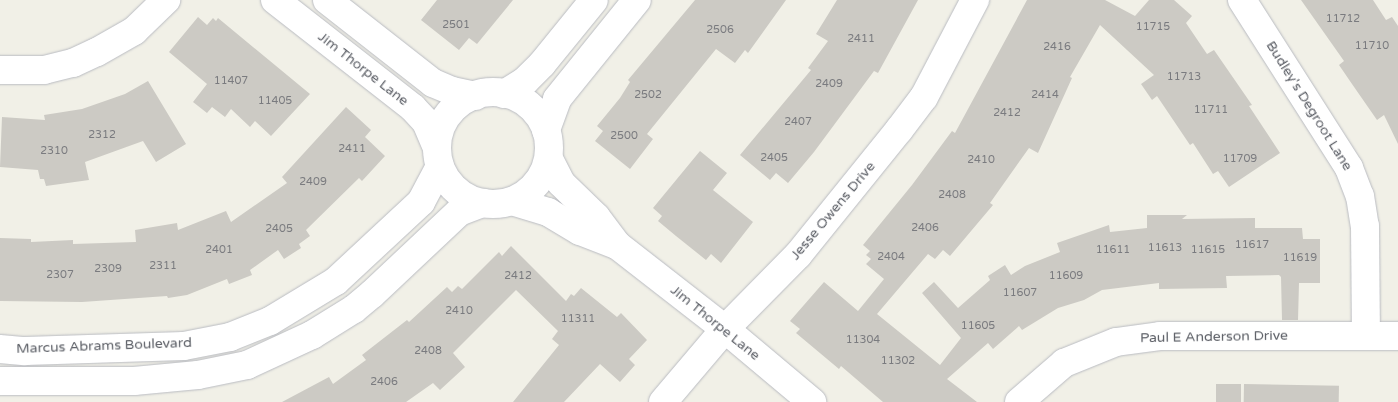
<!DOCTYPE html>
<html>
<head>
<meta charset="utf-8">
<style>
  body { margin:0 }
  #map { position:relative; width:1398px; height:402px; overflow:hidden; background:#f1f0e7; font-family:"Varela Round",sans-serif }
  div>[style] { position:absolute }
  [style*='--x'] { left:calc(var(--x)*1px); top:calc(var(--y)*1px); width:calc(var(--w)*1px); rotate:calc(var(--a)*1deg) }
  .building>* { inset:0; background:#cccac4; transform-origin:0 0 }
  .roads { filter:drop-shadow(0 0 1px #b9bbc1) drop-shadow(0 0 1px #b9bbc1) }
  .minor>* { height:28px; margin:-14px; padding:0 14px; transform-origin:14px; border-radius:14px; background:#fff }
  .minor>.ring { margin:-14px; padding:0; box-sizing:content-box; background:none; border:28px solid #fff; border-radius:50% }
  span { translate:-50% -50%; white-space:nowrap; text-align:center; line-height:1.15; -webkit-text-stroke:5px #fff; paint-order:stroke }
  .number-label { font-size:11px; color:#7a7b7f }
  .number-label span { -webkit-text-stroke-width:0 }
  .street-label { font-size:14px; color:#5e6168 }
</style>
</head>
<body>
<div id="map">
  <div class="building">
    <div style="clip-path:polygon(437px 0,513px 0,477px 44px,469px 38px,459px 50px,421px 20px)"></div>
    <div style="clip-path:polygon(695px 0,786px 0,748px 53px,745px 50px,735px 63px,716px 49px,647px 134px,653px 139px,630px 169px,595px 141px,603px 131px,597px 126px,620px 98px,630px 82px,628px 80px)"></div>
    <div style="clip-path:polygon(837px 0,918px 0,878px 73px,874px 71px,814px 152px,788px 183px,776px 173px,770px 180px,740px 155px,811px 70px,808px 68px,828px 41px,816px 34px)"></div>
    <div style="clip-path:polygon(1027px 0,1105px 0,1135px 16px,1149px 0,1174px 0,1192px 16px,1186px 23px,1207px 54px,1214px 50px,1252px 105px,1249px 106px,1280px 153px,1229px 187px,1218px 171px,1213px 174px,1193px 143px,1190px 145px,1157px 96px,1152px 100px,1141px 84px,1154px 75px,1100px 25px,1070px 77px,1072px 78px,1038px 153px,1029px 148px,990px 203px,993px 205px,950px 256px,943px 250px,935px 259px,928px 254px,877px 314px,940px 365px,961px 338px,922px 293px,934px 282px,958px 308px,990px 280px,988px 276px,1005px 265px,1011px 275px,1025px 266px,1060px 252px,1057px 243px,1109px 225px,1110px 232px,1147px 228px,1147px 215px,1187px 215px,1182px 219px,1255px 218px,1255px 228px,1302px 228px,1303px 239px,1320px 239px,1320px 283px,1299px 283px,1298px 320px,1282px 320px,1281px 277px,1279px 275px,1226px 276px,1227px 288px,1159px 289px,1159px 283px,1102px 290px,1084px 300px,1058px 308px,1022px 330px,1019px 326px,993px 349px,988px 343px,947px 379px,977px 402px,883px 402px,841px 366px,839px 369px,796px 333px,800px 329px,790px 321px,824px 282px,858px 311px,884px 279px,866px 264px,871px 259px,866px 255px,870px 251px,863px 245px,912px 185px,952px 131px,955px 133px)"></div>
    <div style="clip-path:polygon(1301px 0,1373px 0,1386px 20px,1392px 17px,1398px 26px,1398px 144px,1384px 115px,1377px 120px,1352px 84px,1339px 65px,1344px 61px)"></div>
    <div style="clip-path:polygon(198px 17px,207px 25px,213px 18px,216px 21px,218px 18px,310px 94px,271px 136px,255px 121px,250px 127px,231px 109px,225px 117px,212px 107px,207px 113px,193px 102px,207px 84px,169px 52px)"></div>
    <div style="clip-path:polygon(148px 81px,186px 144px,156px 162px,143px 141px,85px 162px,89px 180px,46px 186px,44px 179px,40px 179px,38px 170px,0 167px,2px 117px,45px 120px,44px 115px,82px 109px,125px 94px)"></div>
    <div style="clip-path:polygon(346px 107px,371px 130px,365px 137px,385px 156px,362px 181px,359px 178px,306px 230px,310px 236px,299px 244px,301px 248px,284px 259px,278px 250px,250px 270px,252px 275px,229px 284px,227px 279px,187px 295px,168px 298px,167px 296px,82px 302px,0 301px,0 238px,31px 239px,31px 242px,73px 240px,73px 244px,136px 242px,135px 230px,177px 223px,178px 230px,226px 211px,231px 222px,287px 183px,282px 177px)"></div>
    <div style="clip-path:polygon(700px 151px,727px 173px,713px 190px,753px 222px,721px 263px,711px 254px,706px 260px,676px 236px,658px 221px,662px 216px,653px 208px)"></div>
    <div style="clip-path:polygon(511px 246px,566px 301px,571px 294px,574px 296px,581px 288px,617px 317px,621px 313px,647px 340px,629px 359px,635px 365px,620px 382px,600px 364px,564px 402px,513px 402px,559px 345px,552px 339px,558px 331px,516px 290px,453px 353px,465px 367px,440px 390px,433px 383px,406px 402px,282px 402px,329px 377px,333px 384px,366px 360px,362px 355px,407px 320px,409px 322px,447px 287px,452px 292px,458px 286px,462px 289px,499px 252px,502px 256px)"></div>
    <div style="left:1216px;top:384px;width:25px;height:18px"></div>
    <div style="left:1244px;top:384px;width:95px;height:18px;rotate:1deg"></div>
  </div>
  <div class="roads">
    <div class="minor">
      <div style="--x:275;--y:0;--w:175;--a:38"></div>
      <div style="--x:413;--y:108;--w:19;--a:47"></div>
      <div style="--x:426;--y:122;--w:28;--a:67"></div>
      <div style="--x:327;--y:0;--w:135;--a:38.1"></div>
      <div style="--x:433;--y:83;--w:21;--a:23"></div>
      <div style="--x:452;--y:91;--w:24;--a:12"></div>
      <div style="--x:1242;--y:0;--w:199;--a:57.5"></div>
      <div style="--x:1349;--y:168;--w:30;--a:69"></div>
      <div style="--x:1360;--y:196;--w:30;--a:81"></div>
      <div style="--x:1365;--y:226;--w:110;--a:89.5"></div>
      <div style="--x:0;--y:70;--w:44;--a:0"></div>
      <div style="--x:44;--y:70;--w:30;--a:-14"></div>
      <div style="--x:73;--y:63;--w:26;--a:-25"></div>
      <div style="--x:97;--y:52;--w:43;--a:-29.6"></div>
      <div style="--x:134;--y:31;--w:45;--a:-44.1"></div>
      <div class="ring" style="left:437px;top:92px;width:84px;height:84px"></div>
      <div style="--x:504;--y:94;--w:25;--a:-32"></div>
      <div style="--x:525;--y:81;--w:24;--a:-45"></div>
      <div style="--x:542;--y:64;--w:82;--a:-50.9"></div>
      <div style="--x:546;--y:130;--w:33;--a:-70"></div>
      <div style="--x:557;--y:99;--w:127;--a:-51.1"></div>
      <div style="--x:549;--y:159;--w:27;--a:63"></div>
      <div style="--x:561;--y:183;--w:49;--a:44.2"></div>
      <div style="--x:596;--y:217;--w:35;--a:53"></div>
      <div style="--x:617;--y:245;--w:137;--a:37.9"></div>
      <div style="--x:725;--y:329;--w:114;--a:40"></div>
      <div style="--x:512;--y:201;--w:38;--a:17"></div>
      <div style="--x:548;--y:212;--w:37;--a:31"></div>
      <div style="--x:580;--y:231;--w:40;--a:21"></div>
      <div style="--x:0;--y:349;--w:25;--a:5"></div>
      <div style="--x:25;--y:351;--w:159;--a:-1.8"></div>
      <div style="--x:184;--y:346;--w:47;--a:-11.1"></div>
      <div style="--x:230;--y:337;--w:43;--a:-21.8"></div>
      <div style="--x:270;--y:321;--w:77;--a:-31.2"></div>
      <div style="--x:336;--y:281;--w:116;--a:-42.9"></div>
      <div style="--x:421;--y:202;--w:40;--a:-62"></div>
      <div style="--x:0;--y:381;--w:134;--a:0"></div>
      <div style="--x:134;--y:381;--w:64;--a:-5.4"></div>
      <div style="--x:198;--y:375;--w:50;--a:-11.5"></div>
      <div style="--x:247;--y:365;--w:72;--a:-24.8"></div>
      <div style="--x:312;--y:335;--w:49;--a:-31.8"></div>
      <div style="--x:354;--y:309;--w:23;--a:-40"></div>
      <div style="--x:372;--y:294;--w:120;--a:-43.3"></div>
      <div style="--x:459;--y:212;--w:26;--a:-21"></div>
      <div style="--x:663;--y:402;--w:96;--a:-49.7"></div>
      <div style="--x:725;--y:329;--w:104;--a:-45.4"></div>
      <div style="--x:798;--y:255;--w:161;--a:-51.1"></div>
      <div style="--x:899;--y:130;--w:41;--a:-52.9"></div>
      <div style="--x:924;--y:97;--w:110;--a:-62.3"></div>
      <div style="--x:1019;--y:402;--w:60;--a:-40.9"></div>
      <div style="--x:1064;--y:363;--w:56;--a:-22"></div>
      <div style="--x:1116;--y:342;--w:44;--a:-7.8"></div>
      <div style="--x:1160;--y:336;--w:238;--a:0"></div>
    </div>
  </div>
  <div class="number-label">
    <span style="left:1343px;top:19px">11712</span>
    <span style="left:456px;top:25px">2501</span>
    <span style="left:1153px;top:27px">11715</span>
    <span style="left:720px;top:30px">2506</span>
    <span style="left:861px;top:39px">2411</span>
    <span style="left:1372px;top:46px">11710</span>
    <span style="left:1057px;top:47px">2416</span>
    <span style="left:1184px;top:77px">11713</span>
    <span style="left:231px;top:81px">11407</span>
    <span style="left:829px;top:84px">2409</span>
    <span style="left:648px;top:95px">2502</span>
    <span style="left:1045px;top:95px">2414</span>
    <span style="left:275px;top:101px">11405</span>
    <span style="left:1211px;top:110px">11711</span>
    <span style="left:1007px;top:113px">2412</span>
    <span style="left:798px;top:122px">2407</span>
    <span style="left:102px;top:135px">2312</span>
    <span style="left:624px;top:136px">2500</span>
    <span style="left:352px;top:149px">2411</span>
    <span style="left:54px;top:151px">2310</span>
    <span style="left:774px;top:158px">2405</span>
    <span style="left:1240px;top:159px">11709</span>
    <span style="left:981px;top:160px">2410</span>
    <span style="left:313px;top:182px">2409</span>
    <span style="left:952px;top:195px">2408</span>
    <span style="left:925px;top:228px">2406</span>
    <span style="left:279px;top:229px">2405</span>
    <span style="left:1252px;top:245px">11617</span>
    <span style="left:1165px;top:248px">11613</span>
    <span style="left:219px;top:250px">2401</span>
    <span style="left:1113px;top:250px">11611</span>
    <span style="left:1208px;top:250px">11615</span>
    <span style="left:891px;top:257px">2404</span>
    <span style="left:1300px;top:258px">11619</span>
    <span style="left:163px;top:266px">2311</span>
    <span style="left:108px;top:269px">2309</span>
    <span style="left:60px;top:275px">2307</span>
    <span style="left:518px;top:276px">2412</span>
    <span style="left:1066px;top:276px">11609</span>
    <span style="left:1020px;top:293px">11607</span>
    <span style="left:459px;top:311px">2410</span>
    <span style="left:578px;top:319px">11311</span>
    <span style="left:978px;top:326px">11605</span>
    <span style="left:863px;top:340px">11304</span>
    <span style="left:428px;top:351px">2408</span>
    <span style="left:898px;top:361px">11302</span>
    <span style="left:384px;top:382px">2406</span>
  </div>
  <div class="street-label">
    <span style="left:363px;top:69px;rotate:38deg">Jim Thorpe Lane</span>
    <span style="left:1309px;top:106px;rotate:58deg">Budley's Degroot Lane</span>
    <span style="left:833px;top:211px;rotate:-50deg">Jesse Owens Drive</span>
    <span style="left:715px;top:323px;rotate:39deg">Jim Thorpe Lane</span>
    <span style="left:1214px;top:337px;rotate:-1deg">Paul E Anderson Drive</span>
    <span style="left:104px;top:346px;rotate:-2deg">Marcus Abrams Boulevard</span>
  </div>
</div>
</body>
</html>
